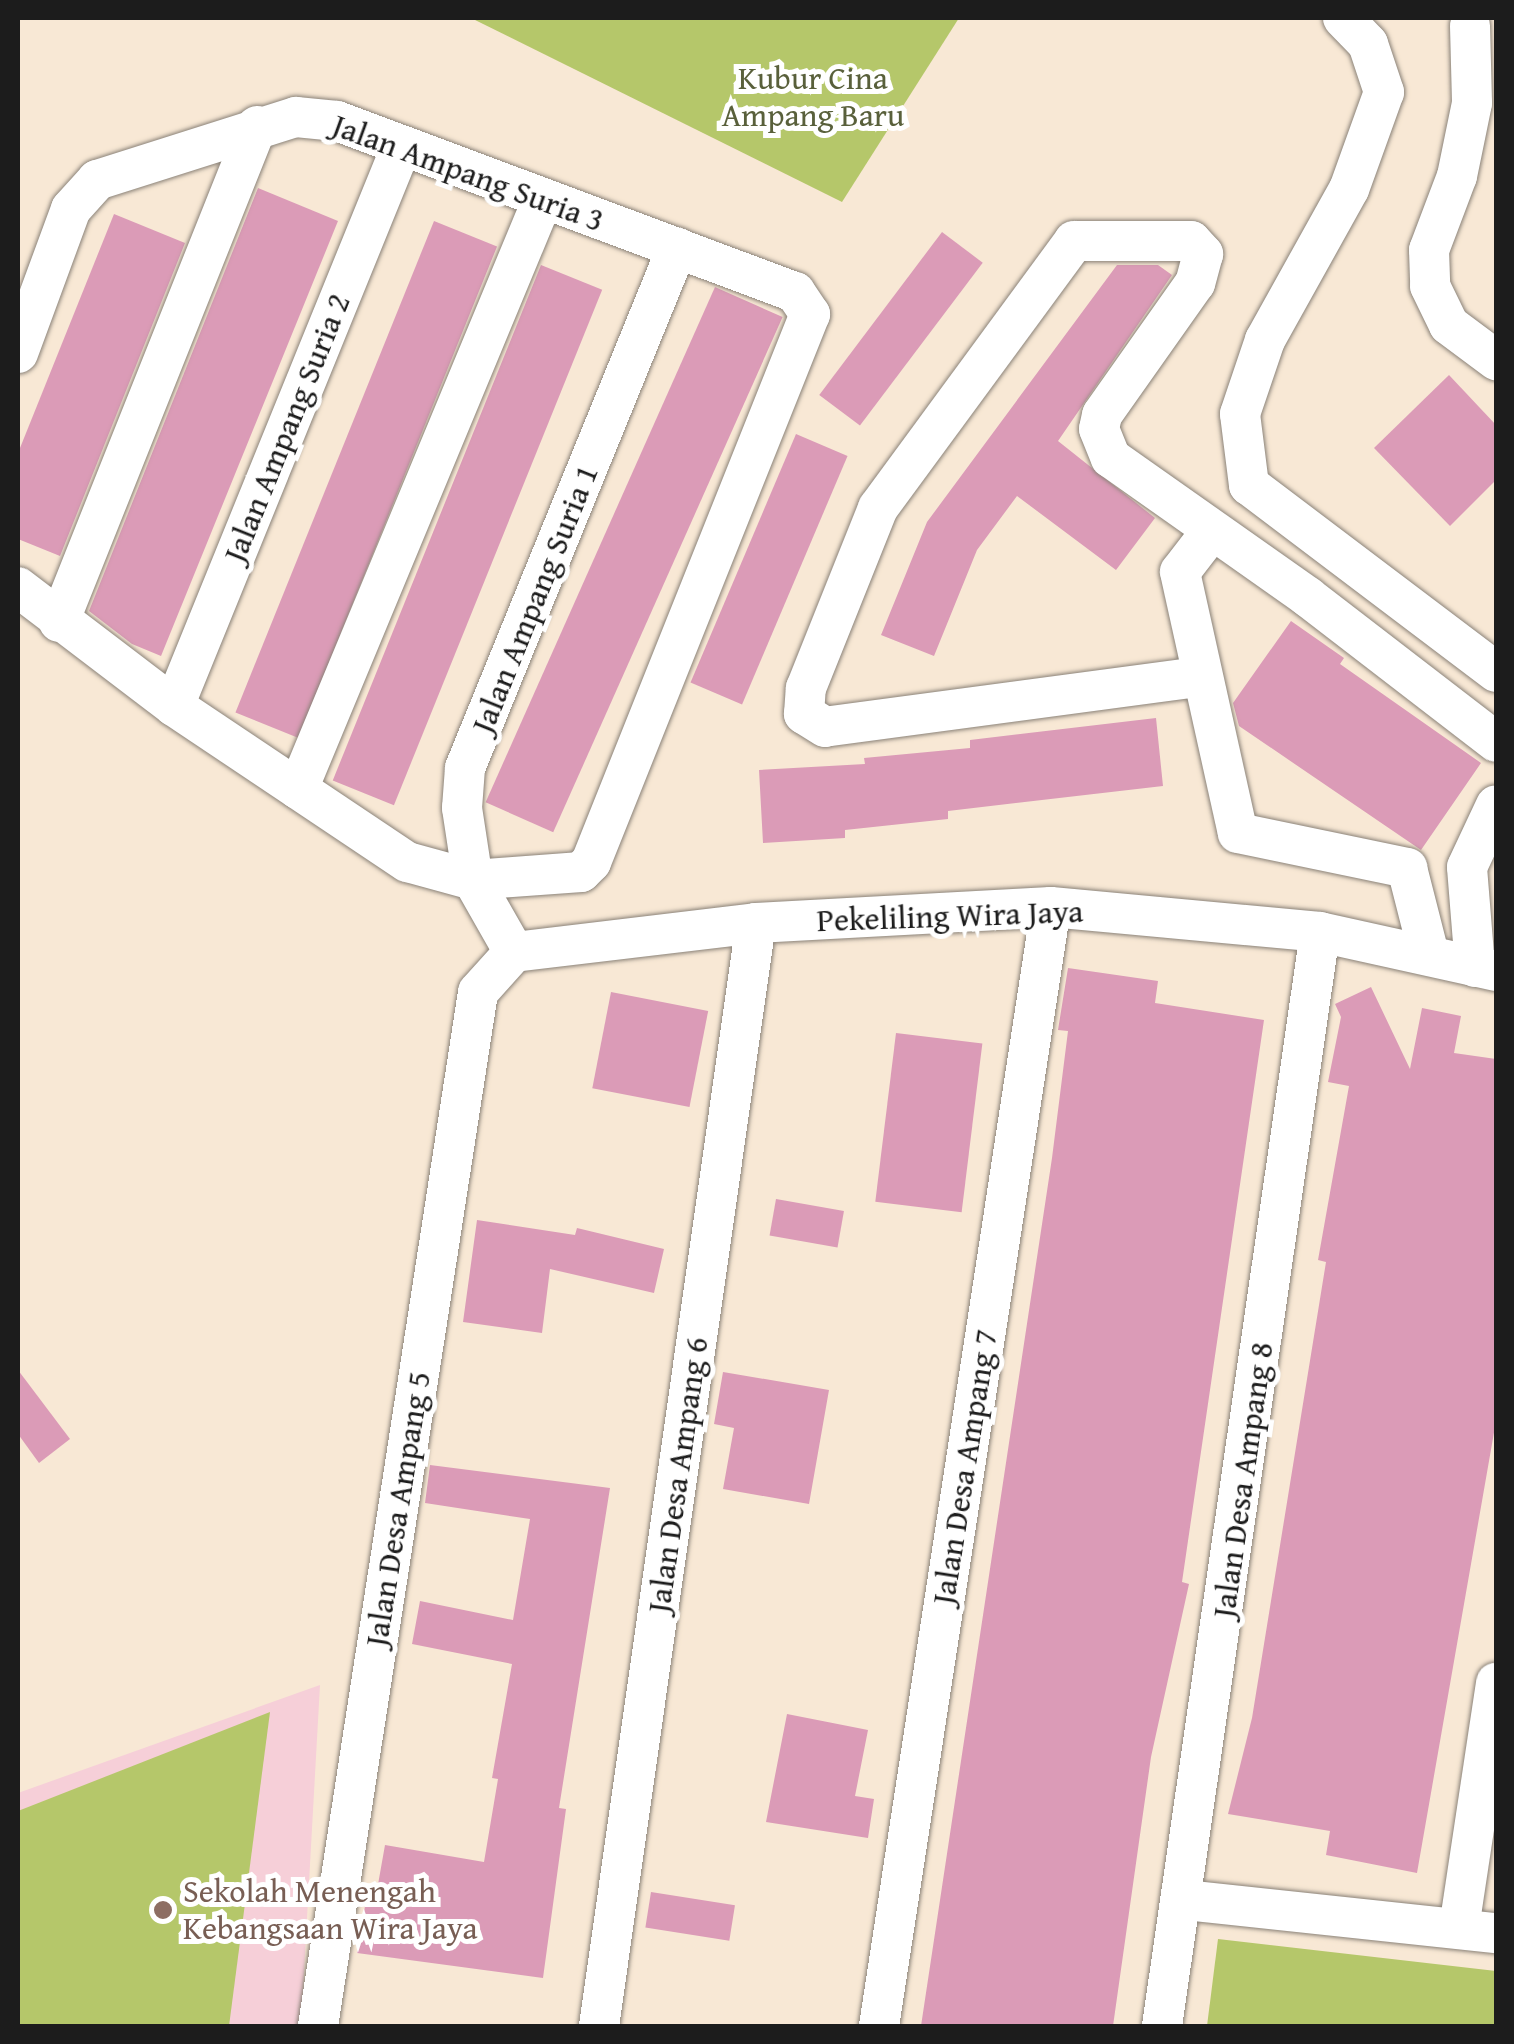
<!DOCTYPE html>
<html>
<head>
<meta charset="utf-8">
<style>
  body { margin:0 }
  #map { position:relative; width:1514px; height:2044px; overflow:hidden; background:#f8e8d5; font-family:"Gentium Book Plus",serif }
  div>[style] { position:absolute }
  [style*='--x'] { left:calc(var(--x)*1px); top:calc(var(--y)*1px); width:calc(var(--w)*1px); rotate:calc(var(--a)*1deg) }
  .built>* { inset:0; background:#f6cfd8 }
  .green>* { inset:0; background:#b5c76a }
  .building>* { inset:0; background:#db9bb7; transform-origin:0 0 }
  .roads { filter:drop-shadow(0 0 2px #8a8278) drop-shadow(0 0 2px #8a8278) }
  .minor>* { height:40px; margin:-20px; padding:0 20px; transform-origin:20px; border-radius:20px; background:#fff }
  .dots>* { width:28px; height:28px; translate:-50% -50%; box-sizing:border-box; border:5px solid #fff; border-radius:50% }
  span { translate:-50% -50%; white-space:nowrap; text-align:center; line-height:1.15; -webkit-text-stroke:10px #fff; paint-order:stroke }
  .park-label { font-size:32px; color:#59603b }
  .street-label { font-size:32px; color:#1c1c1c }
  .education-label { font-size:32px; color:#785e54 }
  .left { translate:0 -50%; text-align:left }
  .frame { position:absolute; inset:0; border:20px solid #1c1c1c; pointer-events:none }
</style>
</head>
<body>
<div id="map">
  <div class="built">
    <div style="clip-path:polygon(320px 1685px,301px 2026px,18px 2026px,18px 1793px)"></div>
  </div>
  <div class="green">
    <div style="clip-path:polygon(471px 18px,959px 18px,842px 202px)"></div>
    <div style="clip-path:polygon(270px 1712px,229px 2026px,18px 2026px,18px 1811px)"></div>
    <div style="clip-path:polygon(1218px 1939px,1496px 1971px,1496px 2026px,1207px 2026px)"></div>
  </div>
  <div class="building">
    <div style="clip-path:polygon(258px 188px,338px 221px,161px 656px,132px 644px,89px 611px)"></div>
    <div style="clip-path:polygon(114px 214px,185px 243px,60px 556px,18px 539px,18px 453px)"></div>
    <div style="left:434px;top:221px;width:68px;height:530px;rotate:22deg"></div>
    <div style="left:942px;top:232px;width:51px;height:204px;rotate:37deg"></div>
    <div style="left:541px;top:265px;width:66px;height:556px;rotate:22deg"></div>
    <div style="clip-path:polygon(1117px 265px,1158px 265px,1172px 275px,1058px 441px,1155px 518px,1116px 570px,1017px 496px,977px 550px,934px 656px,881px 635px,927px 522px)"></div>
    <div style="left:715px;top:287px;width:74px;height:564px;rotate:24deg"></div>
    <div style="clip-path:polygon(1449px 375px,1496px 425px,1496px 480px,1450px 526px,1374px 448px)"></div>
    <div style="left:796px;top:434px;width:56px;height:270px;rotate:23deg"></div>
    <div style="clip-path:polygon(1291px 621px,1344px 658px,1340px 664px,1481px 763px,1421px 850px,1239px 726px,1233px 703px)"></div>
    <div style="clip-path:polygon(1156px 718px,1163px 786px,948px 811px,948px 819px,845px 830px,845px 838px,763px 843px,759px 770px,865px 764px,864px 758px,970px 748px,970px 740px)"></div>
    <div style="clip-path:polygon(1068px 968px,1158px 981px,1155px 1003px,1264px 1020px,1182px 1582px,1189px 1584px,1151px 1757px,1113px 2026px,921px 2026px,1052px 1158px,1068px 1031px,1058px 1030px)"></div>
    <div style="clip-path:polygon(1371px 987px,1410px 1069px,1422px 1008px,1461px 1016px,1454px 1053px,1496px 1059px,1496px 1421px,1417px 1873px,1326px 1855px,1330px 1831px,1228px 1814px,1252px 1718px,1326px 1262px,1318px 1260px,1349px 1086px,1328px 1082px,1341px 1017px,1335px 1004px)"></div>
    <div style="left:611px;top:992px;width:99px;height:98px;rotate:11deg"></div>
    <div style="left:896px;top:1033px;width:87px;height:170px;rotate:7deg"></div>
    <div style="left:776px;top:1199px;width:69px;height:37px;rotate:10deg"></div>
    <div style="clip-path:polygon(477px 1220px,575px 1235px,577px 1228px,664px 1249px,654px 1293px,550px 1269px,542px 1333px,463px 1322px)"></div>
    <div style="clip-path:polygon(18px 1370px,70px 1439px,39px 1463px,18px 1434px)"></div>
    <div style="clip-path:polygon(723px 1372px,829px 1390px,809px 1504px,723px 1489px,734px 1428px,714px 1424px)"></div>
    <div style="clip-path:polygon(430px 1465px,610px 1488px,559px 1808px,566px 1809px,543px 1978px,357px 1953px,365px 1906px,374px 1907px,385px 1845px,484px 1862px,498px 1779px,492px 1778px,512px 1664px,412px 1644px,420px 1601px,513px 1620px,530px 1519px,425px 1503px)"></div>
    <div style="clip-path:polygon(787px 1714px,868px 1730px,855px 1796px,874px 1799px,868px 1838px,766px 1822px)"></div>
    <div style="left:651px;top:1892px;width:85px;height:36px;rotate:9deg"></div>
  </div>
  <div class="roads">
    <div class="minor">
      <div style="--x:1343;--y:18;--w:36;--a:46"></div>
      <div style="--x:1368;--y:44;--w:51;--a:71.6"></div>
      <div style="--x:1384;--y:92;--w:103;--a:109.8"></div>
      <div style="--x:1349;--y:189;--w:173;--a:119.1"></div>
      <div style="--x:1265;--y:340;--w:78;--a:108.7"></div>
      <div style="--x:1240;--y:414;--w:72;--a:82.8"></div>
      <div style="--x:1249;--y:485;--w:310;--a:37.1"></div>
      <div style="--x:1470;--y:26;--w:77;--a:88.5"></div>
      <div style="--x:1472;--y:103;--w:75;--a:101.6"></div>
      <div style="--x:1457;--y:176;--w:79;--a:110.7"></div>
      <div style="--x:1429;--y:250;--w:36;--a:88"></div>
      <div style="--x:1430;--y:286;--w:43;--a:64"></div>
      <div style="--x:1449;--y:325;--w:59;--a:36.7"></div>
      <div style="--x:18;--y:353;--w:153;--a:-69.8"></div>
      <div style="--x:71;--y:209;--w:39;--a:-48"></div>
      <div style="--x:97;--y:180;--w:209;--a:-17.6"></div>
      <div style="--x:296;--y:117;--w:41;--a:5.6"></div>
      <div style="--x:337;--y:121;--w:489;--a:20.5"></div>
      <div style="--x:795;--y:292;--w:27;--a:56"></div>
      <div style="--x:810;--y:314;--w:590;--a:111.78"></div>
      <div style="--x:591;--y:862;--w:14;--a:135"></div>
      <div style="--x:581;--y:872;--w:108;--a:175.8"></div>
      <div style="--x:473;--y:880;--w:68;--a:-164.7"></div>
      <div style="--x:407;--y:862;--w:280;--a:-146.2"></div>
      <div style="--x:174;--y:706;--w:196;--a:-142.7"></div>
      <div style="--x:1210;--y:533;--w:49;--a:127.6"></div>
      <div style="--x:1180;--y:572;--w:267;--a:77.5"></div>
      <div style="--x:1238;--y:833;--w:173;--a:11.7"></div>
      <div style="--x:1407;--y:868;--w:89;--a:75.7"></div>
      <div style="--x:59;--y:622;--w:534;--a:-68.24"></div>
      <div style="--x:1198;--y:677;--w:376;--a:172.4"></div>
      <div style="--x:825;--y:727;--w:25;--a:-148"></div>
      <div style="--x:804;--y:714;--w:26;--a:-86"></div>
      <div style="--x:806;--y:688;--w:194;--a:-68.2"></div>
      <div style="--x:878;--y:508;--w:331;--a:-53.7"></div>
      <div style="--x:1074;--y:241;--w:117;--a:0"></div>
      <div style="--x:1191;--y:241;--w:18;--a:47"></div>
      <div style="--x:1203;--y:254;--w:30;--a:105"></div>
      <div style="--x:1195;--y:283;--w:161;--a:125.2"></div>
      <div style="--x:1102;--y:415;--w:14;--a:102"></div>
      <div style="--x:1099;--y:429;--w:31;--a:68"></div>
      <div style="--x:1111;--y:458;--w:241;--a:35.2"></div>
      <div style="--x:1308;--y:597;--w:237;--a:37.6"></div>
      <div style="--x:174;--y:706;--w:600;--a:-67.88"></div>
      <div style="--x:298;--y:789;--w:637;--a:-67.46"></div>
      <div style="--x:514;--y:952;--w:83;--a:-119.7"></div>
      <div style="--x:473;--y:880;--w:73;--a:-98.7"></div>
      <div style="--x:462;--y:808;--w:40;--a:-85.7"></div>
      <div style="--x:465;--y:768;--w:562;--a:-67.82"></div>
      <div style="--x:1475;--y:967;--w:100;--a:-94.6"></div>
      <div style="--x:1467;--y:867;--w:68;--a:-64.9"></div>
      <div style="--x:1185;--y:1900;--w:313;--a:6.1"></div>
      <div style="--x:1459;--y:1928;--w:248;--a:-81.4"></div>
      <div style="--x:318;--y:2026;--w:1046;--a:-81.2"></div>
      <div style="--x:478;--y:992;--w:54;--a:-48"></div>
      <div style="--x:514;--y:952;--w:244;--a:-6.8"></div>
      <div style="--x:756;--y:923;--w:295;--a:-3.1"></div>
      <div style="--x:1051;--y:907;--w:270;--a:5.3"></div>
      <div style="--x:1320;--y:932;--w:180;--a:12.5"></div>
      <div style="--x:599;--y:2026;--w:1114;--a:-81.9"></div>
      <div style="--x:879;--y:2026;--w:1132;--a:-81.26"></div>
      <div style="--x:1162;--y:2026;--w:1105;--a:-81.78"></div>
    </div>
  </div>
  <div class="dots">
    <div style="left:163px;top:1910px;background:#8d6e63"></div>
  </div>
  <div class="park-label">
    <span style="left:813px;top:97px">Kubur Cina<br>Ampang Baru</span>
  </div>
  <div class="street-label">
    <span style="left:468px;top:173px;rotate:20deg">Jalan Ampang Suria 3</span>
    <span style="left:287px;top:428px;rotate:-68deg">Jalan Ampang Suria 2</span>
    <span style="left:535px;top:599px;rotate:-68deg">Jalan Ampang Suria 1</span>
    <span style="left:950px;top:916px;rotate:-2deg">Pekeliling Wira Jaya</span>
    <span style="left:965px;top:1467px;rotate:-81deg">Jalan Desa Ampang 7</span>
    <span style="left:678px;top:1475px;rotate:-82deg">Jalan Desa Ampang 6</span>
    <span style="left:1243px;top:1480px;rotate:-82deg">Jalan Desa Ampang 8</span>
    <span style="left:398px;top:1509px;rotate:-81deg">Jalan Desa Ampang 5</span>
  </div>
  <div class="education-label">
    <span class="left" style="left:183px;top:1910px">Sekolah Menengah<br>Kebangsaan Wira Jaya</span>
  </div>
  <div class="frame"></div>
</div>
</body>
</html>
